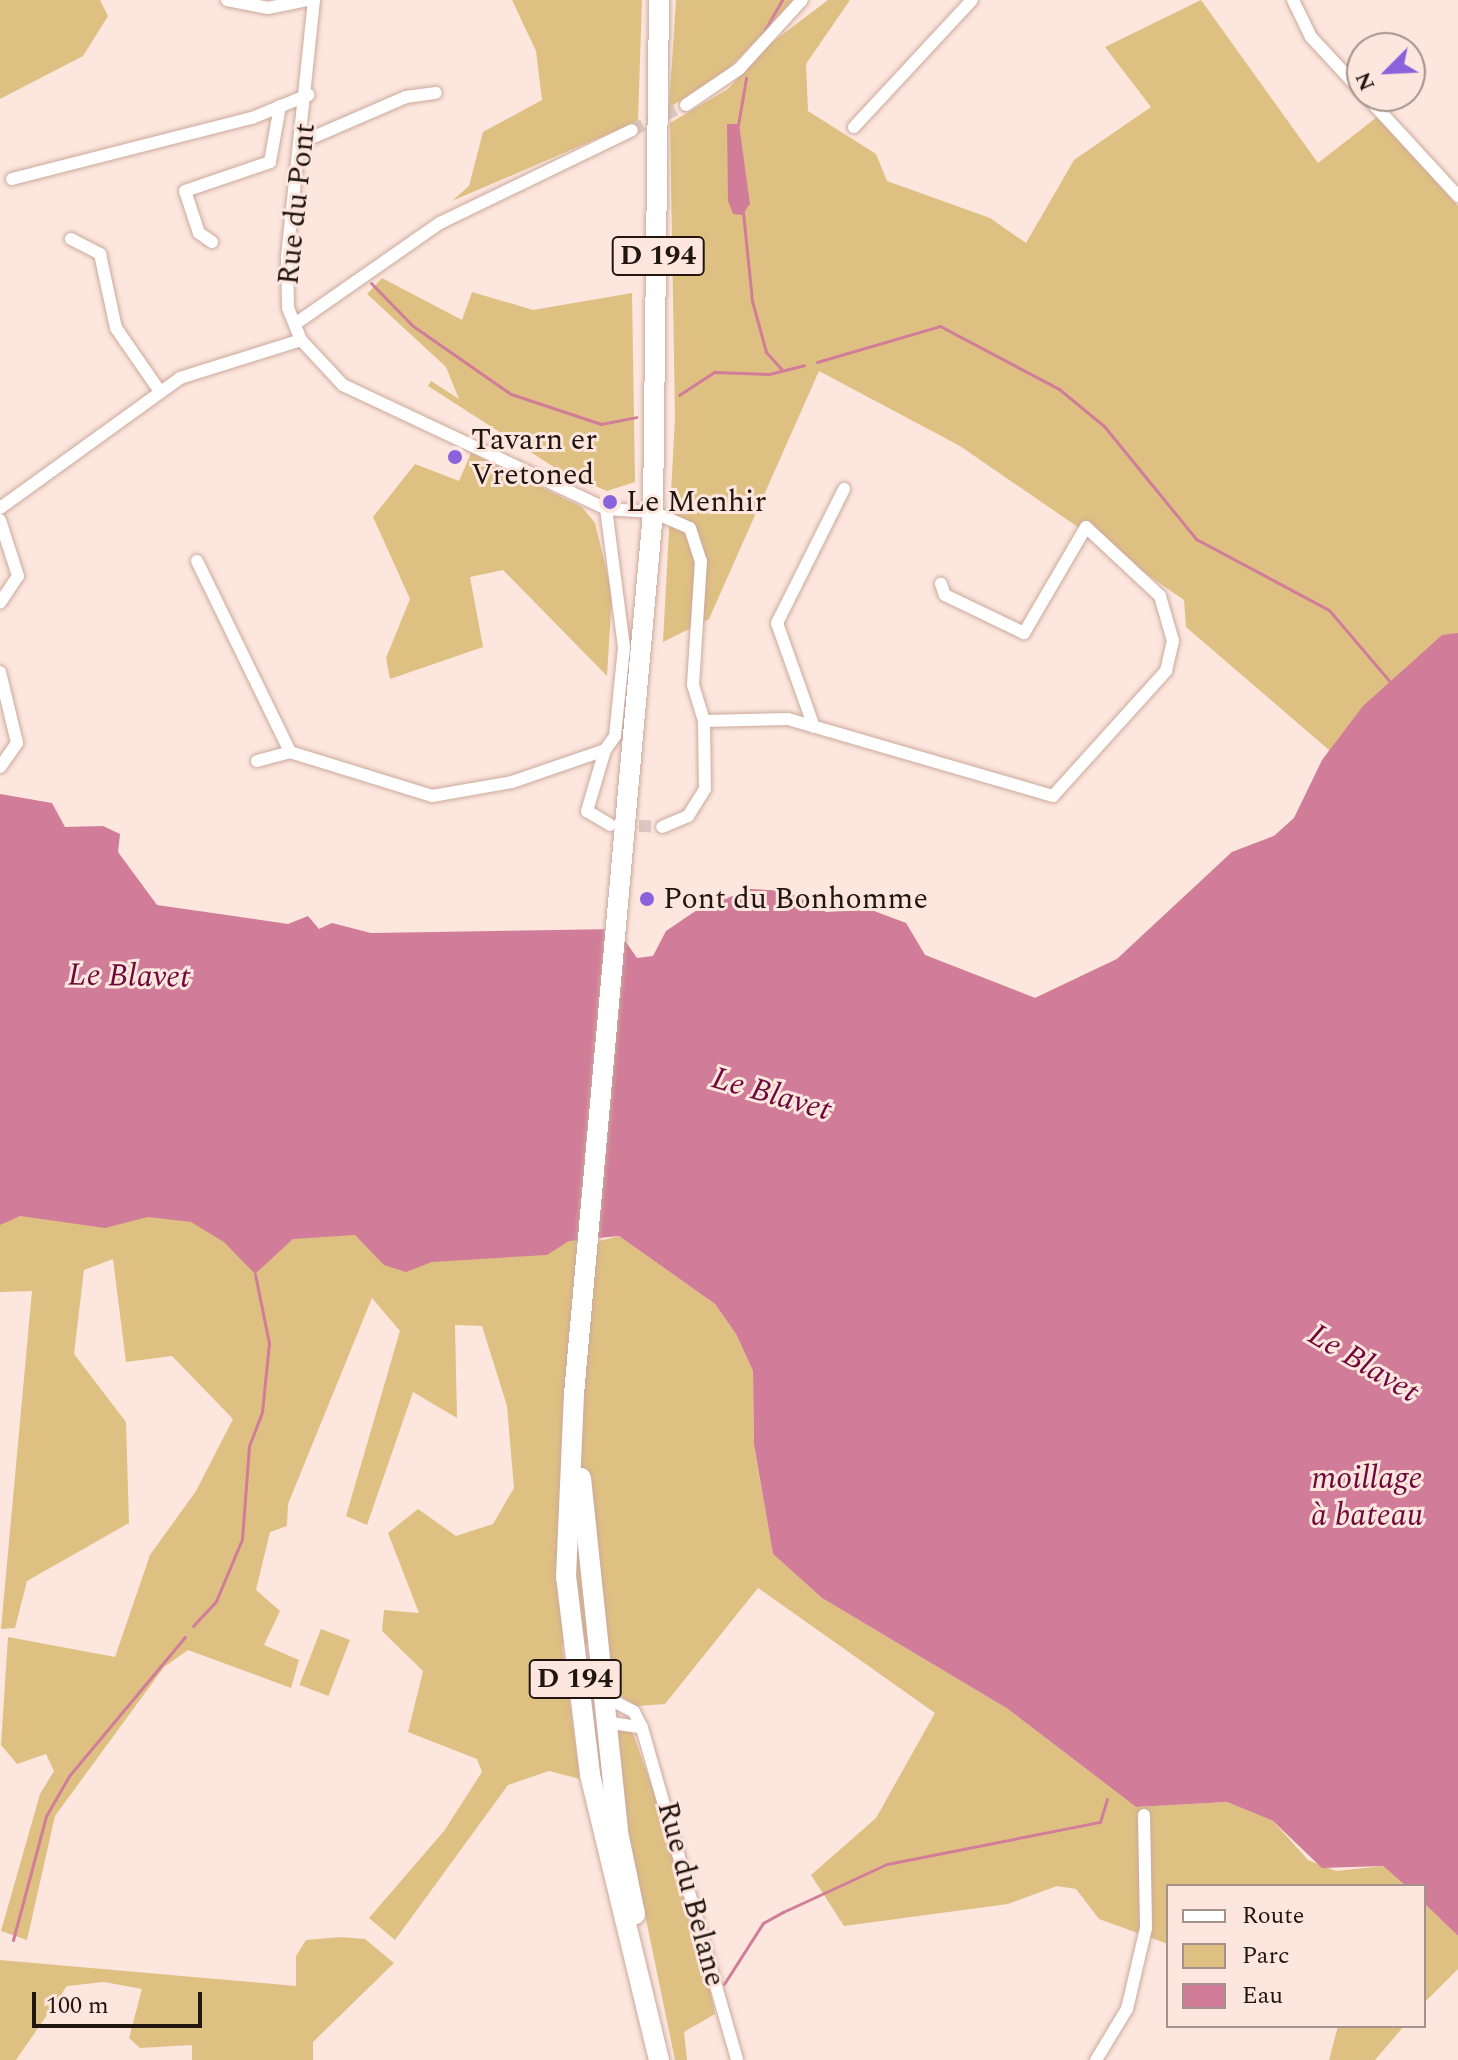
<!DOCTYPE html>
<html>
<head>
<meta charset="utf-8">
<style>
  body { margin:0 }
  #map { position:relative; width:1458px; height:2060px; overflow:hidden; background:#fce6de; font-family:Spectral,serif }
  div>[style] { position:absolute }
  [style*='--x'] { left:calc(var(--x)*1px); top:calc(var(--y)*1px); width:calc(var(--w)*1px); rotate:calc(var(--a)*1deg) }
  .green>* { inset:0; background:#dfc083; transform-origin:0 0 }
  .water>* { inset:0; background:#d17d99 }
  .stream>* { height:3px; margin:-1.5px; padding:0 1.5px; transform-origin:1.5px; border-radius:1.5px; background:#d17d99 }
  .minor-tunnel>* { height:12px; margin-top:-6px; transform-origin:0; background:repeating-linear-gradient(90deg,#dbc7bf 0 12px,transparent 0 18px) }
  .roads { filter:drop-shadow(0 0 2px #cca99c) drop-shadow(0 0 2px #cca99c) }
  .minor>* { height:12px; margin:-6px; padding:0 6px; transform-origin:6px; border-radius:6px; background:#fff }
  .primary>* { height:20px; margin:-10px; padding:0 10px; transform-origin:10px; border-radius:10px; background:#fff }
  .dots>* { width:22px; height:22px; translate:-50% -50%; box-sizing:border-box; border:4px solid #fce6de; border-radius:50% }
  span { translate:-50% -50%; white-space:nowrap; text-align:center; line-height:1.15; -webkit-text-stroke:6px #fce6de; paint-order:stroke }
  .shield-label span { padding:2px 6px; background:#fce6de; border:2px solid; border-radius:6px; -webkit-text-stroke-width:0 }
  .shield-label { font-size:28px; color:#211510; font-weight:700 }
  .street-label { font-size:30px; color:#211510 }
  .poi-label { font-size:30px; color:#211510 }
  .left { translate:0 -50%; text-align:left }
  .water-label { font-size:32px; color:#70073b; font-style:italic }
  .legend { position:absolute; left:1166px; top:1884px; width:260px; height:144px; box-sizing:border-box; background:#fce6de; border:2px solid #a4928c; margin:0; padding:10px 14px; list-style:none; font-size:24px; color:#211510 }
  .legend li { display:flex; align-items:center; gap:16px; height:40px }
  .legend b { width:40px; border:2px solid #a4928c }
  .north { position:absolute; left:1346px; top:32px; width:80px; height:80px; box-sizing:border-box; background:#fce6de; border:2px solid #a4928c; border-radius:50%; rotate:246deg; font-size:22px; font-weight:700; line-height:32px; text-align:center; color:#211510 }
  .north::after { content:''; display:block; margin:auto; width:28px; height:36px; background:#8a62dc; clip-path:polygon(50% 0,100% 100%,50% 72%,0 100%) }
  .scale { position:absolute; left:32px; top:1992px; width:170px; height:36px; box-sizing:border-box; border:4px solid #211510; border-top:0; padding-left:10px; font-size:24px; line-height:28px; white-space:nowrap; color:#211510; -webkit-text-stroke:6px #fce6de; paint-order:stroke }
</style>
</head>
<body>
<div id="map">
  <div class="green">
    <div style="clip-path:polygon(0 0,100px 0,108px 16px,83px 56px,0 99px)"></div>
    <div style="clip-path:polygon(512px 0,642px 0,638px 121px,452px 201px,469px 186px,483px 132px,542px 100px,536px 51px)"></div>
    <div style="clip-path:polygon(676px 0,797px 0,729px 68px,669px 108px)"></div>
    <div style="clip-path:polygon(828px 0,850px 0,806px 64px,808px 111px,876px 154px,887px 181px,990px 218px,1026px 243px,1074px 160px,1151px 107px,1105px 47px,1201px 0,1318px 163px,1377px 117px,1458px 206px,1458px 1159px,666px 931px,750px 889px,787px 891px,826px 912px,871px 910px,906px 923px,925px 955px,1035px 998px,1117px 959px,1232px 852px,1274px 836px,1294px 818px,1329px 750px,1186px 627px,1184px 600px,960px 446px,819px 371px,709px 619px,663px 642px,675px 418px,670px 123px,728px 89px,766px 47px)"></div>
    <div style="clip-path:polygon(382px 278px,462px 320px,472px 292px,533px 310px,632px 293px,635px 482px,607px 491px,560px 471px,428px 386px,431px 381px,459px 399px,446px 367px,367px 294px)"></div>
    <div style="clip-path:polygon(471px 453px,582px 507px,595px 523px,612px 593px,607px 676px,503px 570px,470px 577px,483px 647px,390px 679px,386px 658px,410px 599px,373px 517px,415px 464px,459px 481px)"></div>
    <div style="clip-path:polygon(0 1124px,599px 1241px,619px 1236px,715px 1304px,736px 1334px,753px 1371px,754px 1446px,773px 1554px,822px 1598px,1008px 1709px,1136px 1807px,1227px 1802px,1273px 1821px,1308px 1860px,1336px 1871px,1383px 1866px,1406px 1886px,1168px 1886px,1168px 1944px,1099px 1919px,1076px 1889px,1057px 1886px,1008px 1904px,844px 1926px,811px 1875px,876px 1818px,935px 1713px,758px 1588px,665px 1704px,637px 1706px,612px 1691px,607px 1644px,562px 1645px,580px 1779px,549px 1771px,508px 1785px,395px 1940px,369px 1918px,444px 1831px,482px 1772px,477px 1759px,408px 1732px,423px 1671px,382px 1631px,384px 1610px,419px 1613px,388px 1533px,418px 1509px,456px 1536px,493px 1524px,514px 1488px,507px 1406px,482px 1326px,455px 1325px,457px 1418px,413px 1392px,367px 1525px,346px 1516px,400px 1331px,372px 1298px,288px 1504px,287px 1526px,270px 1532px,256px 1590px,280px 1611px,264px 1645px,299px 1660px,291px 1688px,188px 1650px,164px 1667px,55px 1816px,27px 1940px,1px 1931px,40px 1794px,54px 1771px,46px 1754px,17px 1764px,1px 1745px,8px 1637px,115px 1657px,150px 1555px,196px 1491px,233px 1419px,172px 1356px,126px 1362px,113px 1259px,84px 1270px,74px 1354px,126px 1422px,129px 1523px,27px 1581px,15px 1628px,1px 1629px,32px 1291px,0 1292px)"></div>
    <div style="left:321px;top:1629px;width:31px;height:60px;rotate:21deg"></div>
    <div style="clip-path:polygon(631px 1728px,693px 1902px,715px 2014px,684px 2032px,687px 2060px,675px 2060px,628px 1832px,614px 1730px)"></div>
    <div style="clip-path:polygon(1424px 1903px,1458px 1936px,1458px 1969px,1424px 2003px)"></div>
    <div style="clip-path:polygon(341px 1937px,365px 1939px,394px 1963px,313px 2042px,313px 2060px,192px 2060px,192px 2045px,140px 2048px,129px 2038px,142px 1989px,104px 1982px,67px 1986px,16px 2060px,0 2060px,0 1960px,296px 1986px,296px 1956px,306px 1940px)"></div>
    <div style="clip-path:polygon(1338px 2026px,1404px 2026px,1375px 2060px,1329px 2060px)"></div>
  </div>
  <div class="water">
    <div style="clip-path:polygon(727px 124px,739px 124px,750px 204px,742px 215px,733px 214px,728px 201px)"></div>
    <div style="clip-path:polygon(1458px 633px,1458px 1936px,1424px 1903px,1424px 1886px,1406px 1886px,1383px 1866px,1322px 1868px,1273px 1821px,1227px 1802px,1136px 1807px,1008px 1709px,822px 1598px,773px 1554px,754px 1445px,753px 1371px,736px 1334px,715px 1304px,619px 1236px,569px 1241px,547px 1255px,432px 1262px,406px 1272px,384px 1265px,355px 1235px,293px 1239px,255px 1274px,224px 1242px,191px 1222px,148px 1217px,105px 1228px,20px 1216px,0 1225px,0 794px,52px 803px,65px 827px,103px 826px,120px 834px,118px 852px,157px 905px,288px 924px,308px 916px,319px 929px,332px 923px,371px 933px,617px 929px,637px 958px,653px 956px,666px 931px,697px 910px,750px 889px,787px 891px,826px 912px,871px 910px,906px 923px,925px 955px,1035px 998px,1117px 959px,1232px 852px,1274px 836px,1294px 818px,1322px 760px,1363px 706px,1442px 635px)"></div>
  </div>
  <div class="stream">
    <div style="--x:762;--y:35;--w:40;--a:-60.3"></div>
    <div style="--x:738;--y:125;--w:48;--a:-80.3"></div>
    <div style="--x:743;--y:212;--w:89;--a:84.2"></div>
    <div style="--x:752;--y:301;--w:53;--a:74.6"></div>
    <div style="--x:766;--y:352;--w:24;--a:48"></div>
    <div style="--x:371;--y:283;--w:60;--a:45.7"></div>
    <div style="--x:413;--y:326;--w:119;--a:34.8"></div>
    <div style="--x:511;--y:394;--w:95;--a:18.4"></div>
    <div style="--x:601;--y:424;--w:36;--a:-11"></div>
    <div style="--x:817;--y:362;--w:128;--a:-16.3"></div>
    <div style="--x:940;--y:326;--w:135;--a:27.9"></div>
    <div style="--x:1059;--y:389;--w:58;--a:39.4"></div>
    <div style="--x:1104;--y:426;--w:146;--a:50.8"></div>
    <div style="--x:1196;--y:539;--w:151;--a:28.1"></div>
    <div style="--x:1329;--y:610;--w:97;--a:49.6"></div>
    <div style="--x:679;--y:395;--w:42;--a:-33.3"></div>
    <div style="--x:714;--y:372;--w:55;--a:2.1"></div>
    <div style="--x:769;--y:374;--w:36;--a:-14"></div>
    <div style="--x:193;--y:1626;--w:34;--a:-47"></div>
    <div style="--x:216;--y:1601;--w:67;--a:-67.2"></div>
    <div style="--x:242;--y:1539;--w:93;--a:-85.7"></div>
    <div style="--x:249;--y:1446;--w:36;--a:-69"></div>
    <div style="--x:262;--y:1412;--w:69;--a:-84.2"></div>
    <div style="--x:269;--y:1343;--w:70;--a:-101.5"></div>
    <div style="--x:13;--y:1940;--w:128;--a:-75.1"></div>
    <div style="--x:46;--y:1816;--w:46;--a:-60.1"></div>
    <div style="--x:69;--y:1776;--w:181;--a:-50.2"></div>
    <div style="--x:724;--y:1984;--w:72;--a:-57.4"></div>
    <div style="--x:763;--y:1923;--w:23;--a:-29"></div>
    <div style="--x:783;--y:1912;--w:115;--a:-24.8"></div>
    <div style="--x:887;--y:1864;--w:217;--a:-11.2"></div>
    <div style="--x:1100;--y:1822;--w:24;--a:-73"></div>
  </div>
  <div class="minor-tunnel">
    <div style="--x:632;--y:130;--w:60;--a:-24.8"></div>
    <div style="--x:621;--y:825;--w:41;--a:2.8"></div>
  </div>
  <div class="roads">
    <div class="minor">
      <div style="--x:227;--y:0;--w:42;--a:11"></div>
      <div style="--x:268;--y:8;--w:41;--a:-11.3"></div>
      <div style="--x:314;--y:0;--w:258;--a:96"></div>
      <div style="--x:287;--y:257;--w:51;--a:88.9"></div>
      <div style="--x:288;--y:308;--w:35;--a:68"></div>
      <div style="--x:301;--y:340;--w:62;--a:47"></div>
      <div style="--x:343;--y:385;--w:291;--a:25.2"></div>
      <div style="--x:606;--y:509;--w:47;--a:3.7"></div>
      <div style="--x:653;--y:512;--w:40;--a:23.4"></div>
      <div style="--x:690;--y:528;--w:35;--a:72"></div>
      <div style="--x:701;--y:561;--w:124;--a:93.7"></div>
      <div style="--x:693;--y:685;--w:38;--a:73"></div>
      <div style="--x:704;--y:721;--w:68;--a:89.2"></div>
      <div style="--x:705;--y:789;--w:32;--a:122"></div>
      <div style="--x:688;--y:816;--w:28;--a:157"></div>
      <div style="--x:1293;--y:0;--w:41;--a:64.1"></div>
      <div style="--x:1311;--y:37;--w:75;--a:47.2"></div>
      <div style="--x:1366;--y:96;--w:136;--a:47.4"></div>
      <div style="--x:686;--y:105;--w:64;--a:-34.2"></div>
      <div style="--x:739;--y:69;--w:93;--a:-47.6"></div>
      <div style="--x:854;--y:127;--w:173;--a:-47.1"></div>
      <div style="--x:302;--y:142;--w:113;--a:-23.4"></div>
      <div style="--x:406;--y:97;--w:30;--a:-8"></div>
      <div style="--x:12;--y:179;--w:248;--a:-14.3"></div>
      <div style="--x:252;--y:118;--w:61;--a:-22.3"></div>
      <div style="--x:71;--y:239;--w:33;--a:27"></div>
      <div style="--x:100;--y:254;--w:76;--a:77.8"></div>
      <div style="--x:116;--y:328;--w:75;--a:55.3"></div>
      <div style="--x:212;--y:242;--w:16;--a:-145"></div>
      <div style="--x:199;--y:233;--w:44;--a:-108.4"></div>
      <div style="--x:185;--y:191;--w:90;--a:-18.8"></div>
      <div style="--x:270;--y:162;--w:57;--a:-79.9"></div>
      <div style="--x:295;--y:324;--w:177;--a:-34.9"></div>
      <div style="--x:440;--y:223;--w:213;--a:-25.8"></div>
      <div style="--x:0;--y:508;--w:222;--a:-35.8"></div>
      <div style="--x:180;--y:378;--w:127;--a:-17.4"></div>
      <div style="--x:0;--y:520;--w:59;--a:72.2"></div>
      <div style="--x:18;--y:576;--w:32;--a:124"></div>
      <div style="--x:197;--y:561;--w:212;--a:64"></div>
      <div style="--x:0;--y:672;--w:73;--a:76.5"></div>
      <div style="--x:17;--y:743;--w:29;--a:125"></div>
      <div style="--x:704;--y:721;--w:84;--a:-1.4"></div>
      <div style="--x:788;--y:719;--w:276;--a:16.2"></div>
      <div style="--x:1053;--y:796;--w:169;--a:-47.9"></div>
      <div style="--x:1166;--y:671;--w:31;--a:-77"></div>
      <div style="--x:1173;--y:641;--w:47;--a:-106.1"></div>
      <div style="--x:1160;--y:596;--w:101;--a:-137"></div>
      <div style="--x:1086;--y:527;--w:123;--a:120.3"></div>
      <div style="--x:1024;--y:633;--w:88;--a:-154.3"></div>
      <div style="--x:945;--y:595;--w:12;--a:-110"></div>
      <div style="--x:814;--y:727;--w:110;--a:-109.6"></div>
      <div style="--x:777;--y:623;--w:150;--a:-63.4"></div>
      <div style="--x:605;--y:750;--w:64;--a:106.4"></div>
      <div style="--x:587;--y:811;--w:27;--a:31"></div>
      <div style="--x:290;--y:752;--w:149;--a:17.2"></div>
      <div style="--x:432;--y:796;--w:81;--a:-9.9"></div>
      <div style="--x:512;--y:782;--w:98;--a:-19"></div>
      <div style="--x:605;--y:750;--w:17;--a:-54"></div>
      <div style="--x:615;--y:736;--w:89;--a:-84.2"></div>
      <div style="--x:624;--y:647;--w:139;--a:-97.4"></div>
      <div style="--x:257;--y:761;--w:34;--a:-15"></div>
      <div style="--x:609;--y:1699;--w:28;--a:27"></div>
      <div style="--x:634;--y:1712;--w:18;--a:63"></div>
      <div style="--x:642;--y:1728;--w:345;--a:74"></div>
      <div style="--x:612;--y:1723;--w:30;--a:9"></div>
      <div style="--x:1096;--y:2060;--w:60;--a:-58.7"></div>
      <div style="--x:1127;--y:2009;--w:83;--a:-76.8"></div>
      <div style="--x:1146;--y:1928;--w:113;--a:-91"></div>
    </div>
    <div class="primary">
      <div style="--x:581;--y:1478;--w:356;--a:84"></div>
      <div style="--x:618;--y:1832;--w:84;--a:78.3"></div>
      <div style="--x:659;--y:2060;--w:294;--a:-103.6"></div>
      <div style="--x:590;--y:1774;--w:198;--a:-96.9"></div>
      <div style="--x:566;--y:1577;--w:183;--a:-87.5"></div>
      <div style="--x:574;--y:1394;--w:886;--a:-84.88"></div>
      <div style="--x:653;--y:512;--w:512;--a:-89.33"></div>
    </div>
  </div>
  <div class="dots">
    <div style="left:455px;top:457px;background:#8a62dc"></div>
    <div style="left:610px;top:502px;background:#8a62dc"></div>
    <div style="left:647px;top:899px;background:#8a62dc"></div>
  </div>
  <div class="shield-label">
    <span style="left:658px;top:256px">D 194</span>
    <span style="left:575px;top:1679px">D 194</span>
  </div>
  <div class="street-label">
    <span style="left:297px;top:204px;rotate:-84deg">Rue du Pont</span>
    <span style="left:691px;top:1894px;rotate:75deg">Rue du Belane</span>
  </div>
  <div class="poi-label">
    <span class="left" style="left:471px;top:457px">Tavarn er<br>Vretoned</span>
    <span class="left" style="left:626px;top:502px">Le Menhir</span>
    <span class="left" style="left:663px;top:899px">Pont du Bonhomme</span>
  </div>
  <div class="water-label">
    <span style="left:129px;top:977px;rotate:1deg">Le Blavet</span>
    <span style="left:771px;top:1095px;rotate:16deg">Le Blavet</span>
    <span style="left:1363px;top:1364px;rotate:31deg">Le Blavet</span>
    <span style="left:1367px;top:1498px">moillage<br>à bateau</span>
  </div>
  <ul class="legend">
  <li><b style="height:10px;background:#fff"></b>Route</li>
  <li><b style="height:22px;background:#dfc083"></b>Parc</li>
  <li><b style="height:22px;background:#d17d99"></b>Eau</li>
  </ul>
  <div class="north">N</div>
  <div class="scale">100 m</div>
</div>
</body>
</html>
